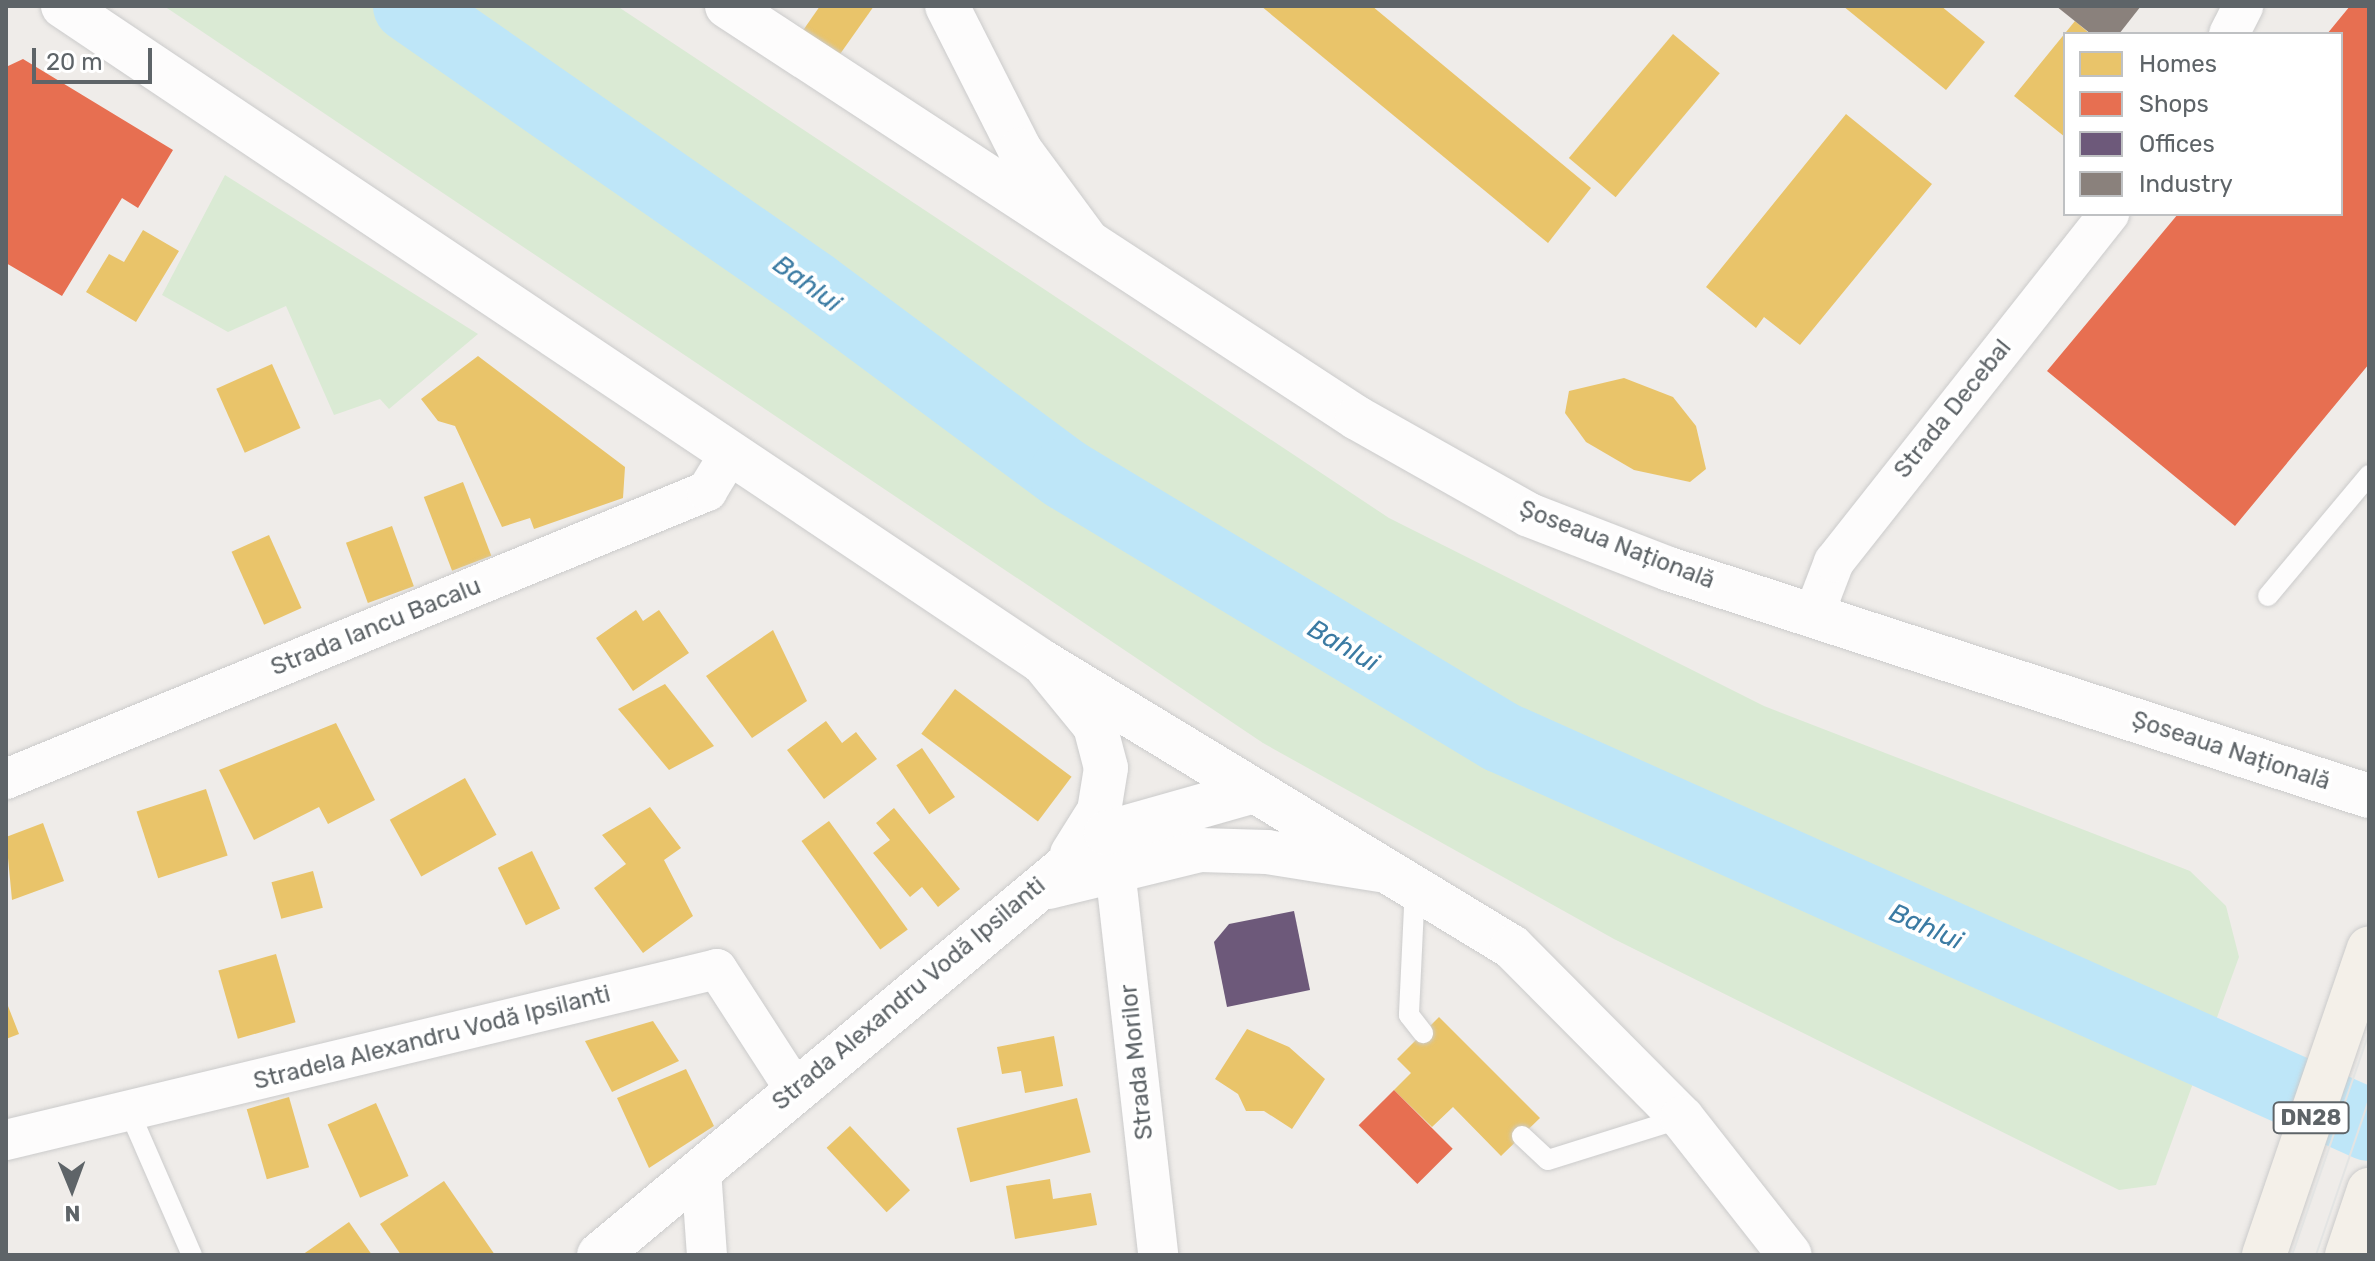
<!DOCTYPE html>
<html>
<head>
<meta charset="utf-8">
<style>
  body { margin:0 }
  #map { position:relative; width:2375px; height:1261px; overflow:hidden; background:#efece9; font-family:Rubik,sans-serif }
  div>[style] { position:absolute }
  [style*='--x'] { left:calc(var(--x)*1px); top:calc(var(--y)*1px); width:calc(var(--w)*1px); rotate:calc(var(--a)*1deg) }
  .green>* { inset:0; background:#daead4 }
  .homes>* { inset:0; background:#e9c46a; transform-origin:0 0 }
  .shops>* { inset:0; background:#e76f51; transform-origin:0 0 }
  .offices>* { inset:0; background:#6d597a }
  .industry>* { inset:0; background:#8a817c }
  .river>* { height:72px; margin:-36px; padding:0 36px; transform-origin:36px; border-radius:36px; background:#bee6f8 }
  .roads { filter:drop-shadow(0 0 2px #cbcbcb) drop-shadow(0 0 2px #cbcbcb) }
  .service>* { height:20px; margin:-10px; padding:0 10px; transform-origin:10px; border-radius:10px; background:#fdfcfc }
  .minor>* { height:40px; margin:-20px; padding:0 20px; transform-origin:20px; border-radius:20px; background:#fdfcfc }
  .tertiary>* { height:44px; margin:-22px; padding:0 22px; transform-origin:22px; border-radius:22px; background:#fdfcfc }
  .secondary>* { height:44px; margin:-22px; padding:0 22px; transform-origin:22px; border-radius:22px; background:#fdfcfc }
  .primary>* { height:44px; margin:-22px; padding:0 22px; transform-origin:22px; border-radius:22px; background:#f4f0e9 }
  .tram>* { height:2px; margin:-1px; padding:0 1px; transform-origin:1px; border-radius:1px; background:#e3e4e3 }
  span { translate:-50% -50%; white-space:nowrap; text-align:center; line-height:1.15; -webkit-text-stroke:8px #fff; paint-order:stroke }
  .shield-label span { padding:2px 6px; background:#fff; border:2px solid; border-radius:6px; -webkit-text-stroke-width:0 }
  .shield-label { font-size:22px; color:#5e6468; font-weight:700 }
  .street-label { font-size:24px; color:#5e6468 }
  .water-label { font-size:26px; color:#3b7ba3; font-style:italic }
  .frame { position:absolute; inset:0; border:8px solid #5e6468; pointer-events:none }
  .legend { position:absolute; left:2063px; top:32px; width:280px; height:184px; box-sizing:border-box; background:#fff; border:2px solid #bfc1c3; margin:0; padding:10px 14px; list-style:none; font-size:24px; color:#5e6468 }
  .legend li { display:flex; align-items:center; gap:16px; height:40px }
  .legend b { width:40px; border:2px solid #bfc1c3 }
  .north { position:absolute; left:32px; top:1149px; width:80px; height:80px; -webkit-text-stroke:6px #fff; paint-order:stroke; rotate:179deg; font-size:22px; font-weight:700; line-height:32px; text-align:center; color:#5e6468 }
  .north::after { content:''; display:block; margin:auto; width:28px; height:36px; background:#5e6468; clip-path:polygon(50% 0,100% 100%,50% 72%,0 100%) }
  .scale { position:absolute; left:32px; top:48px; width:120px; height:36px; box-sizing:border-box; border:4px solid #5e6468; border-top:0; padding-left:10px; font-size:24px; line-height:28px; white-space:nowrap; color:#5e6468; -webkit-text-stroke:6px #fff; paint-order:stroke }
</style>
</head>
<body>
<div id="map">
  <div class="green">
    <div style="clip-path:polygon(164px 6px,617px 6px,1389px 518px,1764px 706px,2190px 871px,2226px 906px,2239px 957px,2156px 1185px,2119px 1190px,1614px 939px,1263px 743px)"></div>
    <div style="clip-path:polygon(225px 175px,478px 334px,389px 409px,380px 399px,334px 415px,286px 306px,228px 332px,162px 295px)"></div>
  </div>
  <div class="homes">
    <div style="clip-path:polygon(820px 6px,874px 6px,833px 64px,797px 39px)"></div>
    <div style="clip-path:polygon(1261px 6px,1372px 6px,1591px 188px,1548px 243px)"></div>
    <div style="clip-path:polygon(1843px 6px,1941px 6px,1985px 42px,1946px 90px)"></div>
    <div style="clip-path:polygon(2075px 21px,2090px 34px,2065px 34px,2065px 137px,2014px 96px)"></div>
    <div style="left:1673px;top:34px;width:61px;height:162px;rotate:40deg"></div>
    <div style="clip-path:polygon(1846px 114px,1932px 184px,1800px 345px,1764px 317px,1756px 328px,1706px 287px)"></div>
    <div style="clip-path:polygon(143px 230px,179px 251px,136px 322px,86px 292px,109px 254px,124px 262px)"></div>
    <div style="clip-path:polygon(478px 356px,625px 467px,623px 498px,534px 529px,530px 518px,502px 527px,455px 426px,438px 421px,421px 399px)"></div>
    <div style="left:272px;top:364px;width:70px;height:61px;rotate:66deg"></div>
    <div style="clip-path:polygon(1624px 378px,1673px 397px,1696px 426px,1706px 469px,1690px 482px,1634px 470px,1586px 442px,1565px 413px,1569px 391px)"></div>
    <div style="left:463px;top:482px;width:79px;height:42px;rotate:69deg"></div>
    <div style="left:392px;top:526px;width:64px;height:49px;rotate:70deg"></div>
    <div style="left:269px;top:535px;width:80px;height:41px;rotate:66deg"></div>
    <div style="clip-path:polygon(636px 610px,643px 621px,659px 610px,689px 653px,633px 691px,596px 638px)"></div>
    <div style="clip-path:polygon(773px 630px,807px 701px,752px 738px,706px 676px)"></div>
    <div style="clip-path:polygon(665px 684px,714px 746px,669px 770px,618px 709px)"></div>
    <div style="left:955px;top:689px;width:146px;height:56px;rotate:37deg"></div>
    <div style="clip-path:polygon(826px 721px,842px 743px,856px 732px,877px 759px,824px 799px,787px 750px)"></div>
    <div style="clip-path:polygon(336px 723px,375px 800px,328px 824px,319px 807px,254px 840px,219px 770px)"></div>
    <div style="left:922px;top:748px;width:59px;height:31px;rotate:56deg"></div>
    <div style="left:465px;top:778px;width:65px;height:86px;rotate:61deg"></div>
    <div style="left:206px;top:789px;width:70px;height:73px;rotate:72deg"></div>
    <div style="clip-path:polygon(650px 807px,681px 848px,664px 860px,693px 916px,643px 953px,594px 888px,626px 864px,602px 835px)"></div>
    <div style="clip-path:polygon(894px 808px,960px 889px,938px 907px,922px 887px,910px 897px,873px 853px,890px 840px,876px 823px)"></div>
    <div style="left:829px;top:821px;width:134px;height:34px;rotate:54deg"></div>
    <div style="clip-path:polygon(43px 823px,64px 881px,12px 900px,6px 837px)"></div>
    <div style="left:532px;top:851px;width:64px;height:38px;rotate:64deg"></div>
    <div style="left:313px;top:871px;width:38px;height:43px;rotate:75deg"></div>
    <div style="left:276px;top:954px;width:71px;height:60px;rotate:74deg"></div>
    <div style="clip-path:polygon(6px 1001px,19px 1034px,6px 1039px)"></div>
    <div style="clip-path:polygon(1439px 1017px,1540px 1118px,1501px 1156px,1453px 1107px,1432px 1127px,1394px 1090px,1411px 1073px,1397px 1059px)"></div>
    <div style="clip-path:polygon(653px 1021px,679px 1061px,612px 1092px,585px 1041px)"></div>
    <div style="clip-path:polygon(1247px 1029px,1289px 1047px,1325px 1079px,1292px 1129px,1264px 1111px,1246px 1111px,1238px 1094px,1215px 1079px)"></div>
    <div style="clip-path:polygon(1054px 1036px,1063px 1086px,1025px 1093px,1021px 1071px,1002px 1074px,997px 1047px)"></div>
    <div style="clip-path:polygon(686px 1069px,714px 1126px,649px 1168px,617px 1098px)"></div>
    <div style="left:289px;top:1097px;width:73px;height:44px;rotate:74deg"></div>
    <div style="left:1077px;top:1098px;width:56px;height:124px;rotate:76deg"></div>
    <div style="left:376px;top:1103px;width:80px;height:53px;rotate:66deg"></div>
    <div style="left:850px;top:1126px;width:88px;height:32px;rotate:47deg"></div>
    <div style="clip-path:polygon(1050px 1179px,1053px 1199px,1091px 1193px,1097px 1225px,1015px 1239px,1006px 1186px)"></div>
    <div style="clip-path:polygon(444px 1181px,495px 1255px,401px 1255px,380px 1224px)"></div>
    <div style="clip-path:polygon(349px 1222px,372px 1255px,302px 1255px)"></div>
  </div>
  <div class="shops">
    <div style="clip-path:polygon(2350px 6px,2369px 6px,2369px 364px,2235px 526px,2047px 371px,2178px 214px,2341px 214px,2341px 34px,2327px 34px)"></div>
    <div style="clip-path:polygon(23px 59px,173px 150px,138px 208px,122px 198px,62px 296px,6px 263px,6px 67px)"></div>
    <div style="left:1394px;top:1090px;width:83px;height:50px;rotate:45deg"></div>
  </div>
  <div class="offices">
    <div style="clip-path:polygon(1294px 911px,1310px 990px,1227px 1007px,1214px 942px,1229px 924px)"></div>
  </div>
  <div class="industry">
    <div style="clip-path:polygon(2056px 6px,2141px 6px,2119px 34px,2091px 34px)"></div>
  </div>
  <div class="river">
    <div style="--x:409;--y:6;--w:492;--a:34.8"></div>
    <div style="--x:813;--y:287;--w:314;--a:36.6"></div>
    <div style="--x:1065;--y:474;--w:509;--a:31.1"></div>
    <div style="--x:1501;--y:737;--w:951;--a:24.08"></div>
  </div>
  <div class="roads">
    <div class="service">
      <div style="--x:2268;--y:596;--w:158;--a:-50.1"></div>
      <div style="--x:1415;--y:886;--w:129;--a:92.7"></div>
      <div style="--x:1409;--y:1015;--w:23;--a:52"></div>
      <div style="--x:129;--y:1111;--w:157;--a:66.4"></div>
      <div style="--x:1522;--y:1136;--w:35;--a:43"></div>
      <div style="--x:1548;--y:1160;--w:140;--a:-17.4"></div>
    </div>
    <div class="minor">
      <div style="--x:2229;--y:34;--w:31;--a:-63"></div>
      <div style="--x:1814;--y:614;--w:56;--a:-69"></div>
      <div style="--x:1834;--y:562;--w:444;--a:-51.7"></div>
      <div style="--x:6;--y:779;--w:758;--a:-22.33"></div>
      <div style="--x:707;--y:491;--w:42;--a:-58.6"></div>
      <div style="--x:1115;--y:869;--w:388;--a:83.6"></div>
      <div style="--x:6;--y:1140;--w:731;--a:-13.52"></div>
      <div style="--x:717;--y:969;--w:145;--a:57.1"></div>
      <div style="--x:701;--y:1170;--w:85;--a:86"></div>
    </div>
    <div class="tertiary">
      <div style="--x:947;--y:6;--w:161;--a:63.1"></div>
      <div style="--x:1020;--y:150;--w:113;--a:53.6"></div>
      <div style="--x:1046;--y:666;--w:77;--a:50.8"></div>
      <div style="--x:1095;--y:726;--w:43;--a:75.3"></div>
      <div style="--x:1106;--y:768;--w:44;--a:99.2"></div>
      <div style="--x:1099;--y:811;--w:51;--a:122.1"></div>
      <div style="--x:1049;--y:887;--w:155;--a:-13.8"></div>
      <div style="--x:1200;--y:850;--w:67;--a:1.7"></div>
      <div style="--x:1267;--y:852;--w:121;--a:9.1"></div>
      <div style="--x:599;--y:1255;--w:660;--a:-39.77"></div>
      <div style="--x:1106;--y:833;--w:151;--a:-15.8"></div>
    </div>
    <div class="secondary">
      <div style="--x:63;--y:6;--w:1177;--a:33.81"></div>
      <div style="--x:1041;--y:661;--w:551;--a:31.27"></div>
      <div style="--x:1512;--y:947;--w:241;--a:45.2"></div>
      <div style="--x:1682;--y:1118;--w:174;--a:51.8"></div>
      <div style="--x:727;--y:6;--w:753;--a:33.18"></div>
      <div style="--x:1357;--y:418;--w:197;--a:29.4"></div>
      <div style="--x:1529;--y:515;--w:150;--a:21.1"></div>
      <div style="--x:1669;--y:569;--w:736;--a:17.97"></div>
    </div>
    <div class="primary">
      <div style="--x:2264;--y:1255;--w:324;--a:-71.1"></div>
      <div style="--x:2347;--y:1255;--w:69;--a:-71.3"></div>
    </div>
  </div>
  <div class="tram">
    <div style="--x:2292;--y:1255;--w:235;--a:-70.9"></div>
    <div style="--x:2316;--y:1255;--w:165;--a:-71.2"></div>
  </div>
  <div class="shield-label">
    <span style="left:2311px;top:1118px">DN28</span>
  </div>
  <div class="street-label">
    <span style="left:1953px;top:409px;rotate:-51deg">Strada Decebal</span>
    <span style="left:1617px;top:545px;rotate:21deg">Șoseaua Națională</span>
    <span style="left:376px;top:627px;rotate:-22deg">Strada Iancu Bacalu</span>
    <span style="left:2231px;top:751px;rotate:18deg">Șoseaua Națională</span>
    <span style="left:909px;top:994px;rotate:-40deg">Strada Alexandru Vodă Ipsilanti</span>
    <span style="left:432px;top:1038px;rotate:-14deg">Stradela Alexandru Vodă Ipsilanti</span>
    <span style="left:1137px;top:1062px;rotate:-96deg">Strada Morilor</span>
  </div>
  <div class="water-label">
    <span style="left:807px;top:284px;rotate:36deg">Bahlui</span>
    <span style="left:1343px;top:646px;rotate:30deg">Bahlui</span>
    <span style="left:1926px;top:927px;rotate:24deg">Bahlui</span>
  </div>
  <div class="frame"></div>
  <ul class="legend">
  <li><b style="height:22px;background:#e9c46a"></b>Homes</li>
  <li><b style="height:22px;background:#e76f51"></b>Shops</li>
  <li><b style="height:22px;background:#6d597a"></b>Offices</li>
  <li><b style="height:22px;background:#8a817c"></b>Industry</li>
  </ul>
  <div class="north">N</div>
  <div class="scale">20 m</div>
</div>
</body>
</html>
